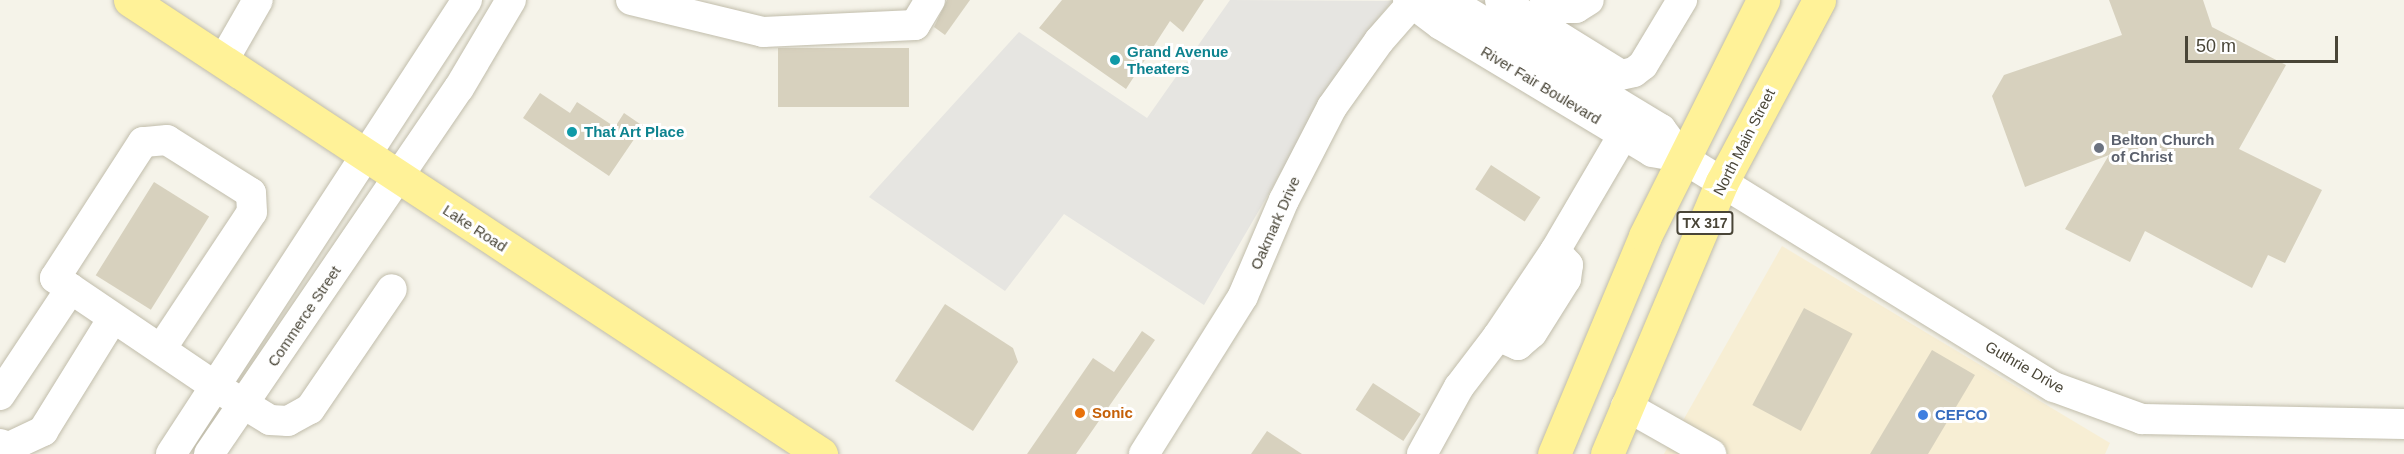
<!DOCTYPE html>
<html>
<head>
<meta charset="utf-8">
<style>
  body { margin:0 }
  #map { position:relative; width:2404px; height:454px; overflow:hidden; background:#f5f3e9; font-family:Helvetica,sans-serif }
  div>[style] { position:absolute }
  [style*='--x'] { left:calc(var(--x)*1px); top:calc(var(--y)*1px); width:calc(var(--w)*1px); rotate:calc(var(--a)*1deg) }
  .commercial>* { inset:0; background:#f7eed4 }
  .parking>* { inset:0; background:#e6e5e1 }
  .building>* { inset:0; background:#d7d1be; transform-origin:0 0 }
  .roads { filter:drop-shadow(0 0 2px #c1bdab) drop-shadow(0 0 2px #c1bdab) }
  .minor>* { height:30px; margin:-15px; padding:0 15px; transform-origin:15px; border-radius:15px; background:#fff }
  .major>* { height:33px; margin:-16.5px; padding:0 16.5px; transform-origin:16.5px; border-radius:16.5px; background:#fff298 }
  .dots>* { width:16px; height:16px; translate:-50% -50%; box-sizing:border-box; border:3px solid #fff; border-radius:50% }
  span { translate:-50% -50%; white-space:nowrap; text-align:center; line-height:1.15; -webkit-text-stroke:6px #fff; paint-order:stroke }
  .shield-label span { padding:2px 4px; background:#fff; border:2px solid; border-radius:4px; -webkit-text-stroke-width:0 }
  .shield-label { font-size:14px; color:#494537; font-weight:700 }
  .culture-label { font-size:15px; color:#0d838f; font-weight:700 }
  .left { translate:0 -50%; text-align:left }
  .street-label { font-size:15px; color:#494537 }
  .worship-label { font-size:15px; color:#5b616d; font-weight:700 }
  .food-label { font-size:15px; color:#c56008; font-weight:700 }
  .shop-label { font-size:15px; color:#366cbe; font-weight:700 }
  .scale { position:absolute; left:2185px; top:36px; width:153px; height:27px; box-sizing:border-box; border:3px solid #494537; border-top:0; padding-left:8px; font-size:18px; line-height:21px; white-space:nowrap; color:#494537; -webkit-text-stroke:4px #fff; paint-order:stroke }
</style>
</head>
<body>
<div id="map">
  <div class="commercial">
    <div style="clip-path:polygon(1782px 246px,2110px 443px,2105px 454px,1664px 454px)"></div>
  </div>
  <div class="parking">
    <div style="clip-path:polygon(1230px 0,1392px 1px,1350px 54px,1204px 305px,1064px 214px,1005px 291px,869px 197px,1019px 32px,1147px 118px)"></div>
  </div>
  <div class="building">
    <div style="clip-path:polygon(947px 0,970px 0,945px 35px,934px 27px)"></div>
    <div style="clip-path:polygon(1062px 0,1204px 0,1183px 32px,1170px 21px,1126px 89px,1039px 28px)"></div>
    <div style="clip-path:polygon(2109px 0,2203px 0,2212px 27px,2286px 65px,2239px 149px,2322px 190px,2285px 263px,2268px 255px,2252px 288px,2145px 231px,2130px 262px,2065px 229px,2109px 155px,2025px 187px,1992px 96px,2004px 75px,2122px 35px)"></div>
    <div style="left:909px;top:48px;width:59px;height:131px;rotate:90deg"></div>
    <div style="clip-path:polygon(540px 93px,570px 113px,577px 102px,615px 127px,624px 113px,643px 126px,609px 176px,523px 118px)"></div>
    <div style="left:1491px;top:165px;width:59px;height:29px;rotate:33deg"></div>
    <div style="left:154px;top:182px;width:65px;height:110px;rotate:32deg"></div>
    <div style="clip-path:polygon(945px 304px,1013px 348px,1018px 362px,973px 431px,895px 381px)"></div>
    <div style="left:1804px;top:308px;width:55px;height:110px;rotate:28deg"></div>
    <div style="clip-path:polygon(1142px 331px,1155px 340px,1076px 454px,1027px 454px,1093px 358px,1114px 372px)"></div>
    <div style="clip-path:polygon(1932px 350px,1975px 375px,1928px 454px,1870px 454px)"></div>
    <div style="left:1373px;top:383px;width:57px;height:32px;rotate:33deg"></div>
    <div style="clip-path:polygon(1267px 431px,1302px 454px,1251px 454px)"></div>
  </div>
  <div class="roads">
    <div class="minor">
      <div style="--x:631;--y:0;--w:136;--a:13.6"></div>
      <div style="--x:763;--y:32;--w:152;--a:-2.6"></div>
      <div style="--x:915;--y:25;--w:29;--a:-59"></div>
      <div style="--x:1408;--y:0;--w:41;--a:37.1"></div>
      <div style="--x:1441;--y:25;--w:246;--a:31"></div>
      <div style="--x:1652;--y:152;--w:29;--a:10"></div>
      <div style="--x:1448;--y:0;--w:249;--a:31.2"></div>
      <div style="--x:1661;--y:129;--w:34;--a:54"></div>
      <div style="--x:1681;--y:157;--w:438;--a:31.7"></div>
      <div style="--x:2054;--y:387;--w:94;--a:20"></div>
      <div style="--x:2142;--y:419;--w:262;--a:1.1"></div>
      <div style="--x:1500;--y:0;--w:142;--a:31.8"></div>
      <div style="--x:1621;--y:75;--w:13;--a:-13"></div>
      <div style="--x:1634;--y:72;--w:11;--a:-38"></div>
      <div style="--x:1643;--y:65;--w:76;--a:-59"></div>
      <div style="--x:1545;--y:0;--w:22;--a:21"></div>
      <div style="--x:1566;--y:8;--w:10;--a:0"></div>
      <div style="--x:1576;--y:8;--w:15;--a:-32"></div>
      <div style="--x:223;--y:61;--w:70;--a:-60.2"></div>
      <div style="--x:1498;--y:336;--w:22;--a:24"></div>
      <div style="--x:1518;--y:345;--w:18;--a:-41"></div>
      <div style="--x:1532;--y:333;--w:64;--a:-57.8"></div>
      <div style="--x:1566;--y:279;--w:14;--a:-82"></div>
      <div style="--x:1568;--y:265;--w:19;--a:-133"></div>
      <div style="--x:161;--y:349;--w:164;--a:-56.4"></div>
      <div style="--x:252;--y:212;--w:19;--a:-93"></div>
      <div style="--x:251;--y:193;--w:99;--a:-147.8"></div>
      <div style="--x:167;--y:140;--w:24;--a:175"></div>
      <div style="--x:143;--y:142;--w:162;--a:122.9"></div>
      <div style="--x:55;--y:278;--w:194;--a:34.1"></div>
      <div style="--x:216;--y:387;--w:63;--a:31.4"></div>
      <div style="--x:270;--y:420;--w:18;--a:3"></div>
      <div style="--x:288;--y:421;--w:25;--a:-29"></div>
      <div style="--x:310;--y:409;--w:145;--a:-55.7"></div>
      <div style="--x:0;--y:395;--w:128;--a:-56.4"></div>
      <div style="--x:1626;--y:406;--w:98;--a:29.5"></div>
      <div style="--x:0;--y:444;--w:9;--a:18"></div>
      <div style="--x:9;--y:447;--w:38;--a:-25"></div>
      <div style="--x:43;--y:431;--w:133;--a:-58.2"></div>
      <div style="--x:171;--y:454;--w:542;--a:-56.9"></div>
      <div style="--x:209;--y:454;--w:443;--a:-55.7"></div>
      <div style="--x:459;--y:88;--w:102;--a:-59.4"></div>
      <div style="--x:1144;--y:454;--w:186;--a:-57.9"></div>
      <div style="--x:1243;--y:296;--w:104;--a:-66.9"></div>
      <div style="--x:1284;--y:200;--w:105;--a:-62.7"></div>
      <div style="--x:1332;--y:107;--w:81;--a:-54.5"></div>
      <div style="--x:1379;--y:41;--w:55;--a:-48.7"></div>
      <div style="--x:1422;--y:454;--w:77;--a:-61.1"></div>
      <div style="--x:1459;--y:387;--w:64;--a:-52.6"></div>
      <div style="--x:1498;--y:336;--w:102;--a:-56.2"></div>
      <div style="--x:1555;--y:251;--w:134;--a:-59.6"></div>
    </div>
    <div class="major">
      <div style="--x:130;--y:0;--w:827;--a:33.31"></div>
      <div style="--x:1554;--y:454;--w:236;--a:-67.3"></div>
      <div style="--x:1645;--y:236;--w:264;--a:-63.4"></div>
      <div style="--x:1607;--y:454;--w:295;--a:-67.1"></div>
      <div style="--x:1722;--y:182;--w:206;--a:-61.9"></div>
    </div>
  </div>
  <div class="dots">
    <div style="left:1115px;top:60px;background:#0f9aa8"></div>
    <div style="left:572px;top:132px;background:#0f9aa8"></div>
    <div style="left:2099px;top:148px;background:#6b7280"></div>
    <div style="left:1080px;top:413px;background:#e8710a"></div>
    <div style="left:1923px;top:415px;background:#3f7fe0"></div>
  </div>
  <div class="shield-label">
    <span style="left:1705px;top:223px">TX 317</span>
  </div>
  <div class="culture-label">
    <span class="left" style="left:1127px;top:60px">Grand Avenue<br>Theaters</span>
    <span class="left" style="left:584px;top:132px">That Art Place</span>
  </div>
  <div class="street-label">
    <span style="left:1541px;top:85px;rotate:31deg">River Fair Boulevard</span>
    <span style="left:1744px;top:142px;rotate:-63deg">North Main Street</span>
    <span style="left:1275px;top:223px;rotate:-66deg">Oakmark Drive</span>
    <span style="left:475px;top:228px;rotate:33deg">Lake Road</span>
    <span style="left:304px;top:316px;rotate:-56deg">Commerce Street</span>
    <span style="left:2025px;top:367px;rotate:30deg">Guthrie Drive</span>
  </div>
  <div class="worship-label">
    <span class="left" style="left:2111px;top:148px">Belton Church<br>of Christ</span>
  </div>
  <div class="food-label">
    <span class="left" style="left:1092px;top:413px">Sonic</span>
  </div>
  <div class="shop-label">
    <span class="left" style="left:1935px;top:415px">CEFCO</span>
  </div>
  <div class="scale">50 m</div>
</div>
</body>
</html>
